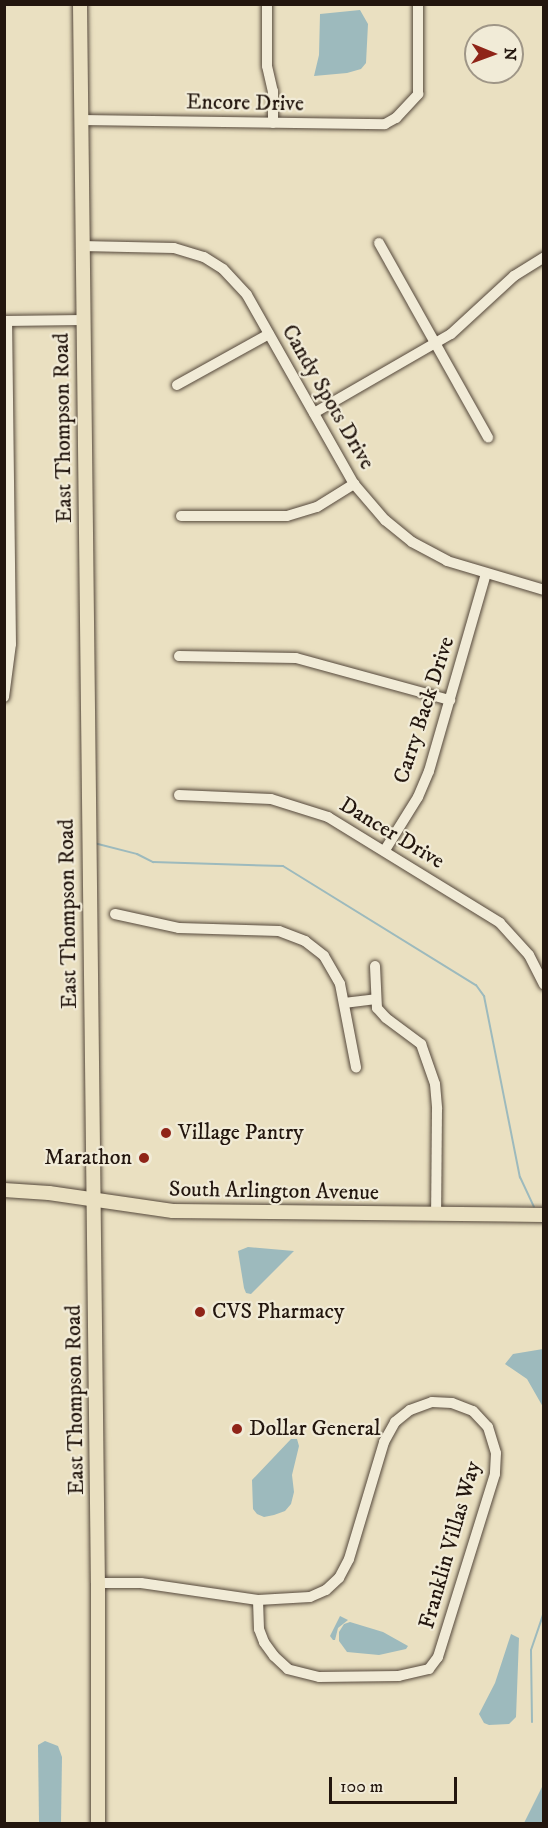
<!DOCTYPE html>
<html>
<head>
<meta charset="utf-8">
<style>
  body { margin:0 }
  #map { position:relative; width:548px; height:1828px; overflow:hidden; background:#eae0c1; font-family:"IM FELL DW Pica",serif }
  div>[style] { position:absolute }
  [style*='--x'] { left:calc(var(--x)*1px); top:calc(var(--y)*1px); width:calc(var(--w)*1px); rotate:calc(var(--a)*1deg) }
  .water>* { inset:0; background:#9dbabd }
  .stream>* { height:2px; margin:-1px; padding:0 1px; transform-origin:1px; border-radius:1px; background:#9dbabd }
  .roads { filter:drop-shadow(0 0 2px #55483b) drop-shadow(0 0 2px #55483b) }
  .minor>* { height:10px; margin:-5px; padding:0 5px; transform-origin:5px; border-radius:5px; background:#f1ebd7 }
  .major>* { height:14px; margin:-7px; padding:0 7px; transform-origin:7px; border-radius:7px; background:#eae0c1 }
  .dots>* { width:16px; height:16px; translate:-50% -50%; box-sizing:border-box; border:3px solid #f1ebd7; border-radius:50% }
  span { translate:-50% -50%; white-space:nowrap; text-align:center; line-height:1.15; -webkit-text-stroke:4.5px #f1ebd7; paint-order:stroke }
  .street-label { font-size:22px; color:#23160e }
  .poi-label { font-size:22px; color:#23160e }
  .left { translate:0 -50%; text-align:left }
  .right { translate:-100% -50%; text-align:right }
  .frame { position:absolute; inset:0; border:6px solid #23160e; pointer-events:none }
  .north { position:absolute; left:464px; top:24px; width:60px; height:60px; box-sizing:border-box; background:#f1ebd7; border:2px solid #9f9687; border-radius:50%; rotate:91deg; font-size:16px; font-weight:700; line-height:24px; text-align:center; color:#23160e }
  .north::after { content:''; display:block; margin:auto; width:21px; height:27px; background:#8f2418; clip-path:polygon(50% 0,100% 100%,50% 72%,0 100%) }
  .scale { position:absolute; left:329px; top:1777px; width:128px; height:27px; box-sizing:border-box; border:3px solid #23160e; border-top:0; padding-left:8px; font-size:18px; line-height:21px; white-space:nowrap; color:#23160e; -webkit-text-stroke:4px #f1ebd7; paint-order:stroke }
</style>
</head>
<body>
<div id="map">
  <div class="water">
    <div style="clip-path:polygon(360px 10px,368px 24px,366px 63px,361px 69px,347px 73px,314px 76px,319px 55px,320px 14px)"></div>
    <div style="clip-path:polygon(248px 1247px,294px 1251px,251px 1294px,246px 1293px,244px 1288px,238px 1251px)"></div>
    <div style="clip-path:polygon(543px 1349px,544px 1349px,543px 1407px,527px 1379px,505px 1364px,513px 1354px)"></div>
    <div style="clip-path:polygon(291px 1439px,297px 1439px,299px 1446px,292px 1475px,294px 1492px,291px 1504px,285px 1511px,274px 1515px,264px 1517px,257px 1514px,253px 1509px,252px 1480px)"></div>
    <div style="clip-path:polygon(340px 1616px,348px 1620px,338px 1628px,335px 1640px,333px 1640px,330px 1636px)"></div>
    <div style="clip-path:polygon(350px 1622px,383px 1632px,408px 1646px,406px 1649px,379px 1655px,347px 1652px,339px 1641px,339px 1632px,344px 1624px)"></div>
    <div style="clip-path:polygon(511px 1634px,519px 1638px,516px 1717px,509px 1724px,489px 1725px,484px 1723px,479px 1714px,495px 1683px)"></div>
    <div style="clip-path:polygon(45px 1741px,58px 1746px,62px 1757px,61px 1823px,39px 1823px,38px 1745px)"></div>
    <div style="clip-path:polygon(543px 1785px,543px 1823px,524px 1823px)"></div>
  </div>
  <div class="stream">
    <div style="--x:94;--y:843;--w:44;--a:14.3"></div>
    <div style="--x:137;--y:854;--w:18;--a:27"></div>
    <div style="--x:153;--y:862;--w:130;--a:1.8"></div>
    <div style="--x:283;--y:866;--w:227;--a:31.7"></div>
    <div style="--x:476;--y:985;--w:14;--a:54"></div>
    <div style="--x:484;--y:996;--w:185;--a:78.8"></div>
    <div style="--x:520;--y:1177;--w:33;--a:65"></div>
    <div style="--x:532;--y:1722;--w:72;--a:-90.8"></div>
    <div style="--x:531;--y:1650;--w:40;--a:-71.1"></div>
  </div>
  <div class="roads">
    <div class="minor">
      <div style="--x:267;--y:4;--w:62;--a:90"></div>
      <div style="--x:267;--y:66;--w:26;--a:77"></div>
      <div style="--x:273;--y:91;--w:32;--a:90"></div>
      <div style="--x:81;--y:120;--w:304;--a:0.8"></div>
      <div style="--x:385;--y:124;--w:13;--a:-29"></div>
      <div style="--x:396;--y:118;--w:33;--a:-47"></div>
      <div style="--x:418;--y:94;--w:90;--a:-90"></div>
      <div style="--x:379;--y:243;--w:223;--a:60.7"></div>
      <div style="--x:81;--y:246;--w:93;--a:1.2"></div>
      <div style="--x:174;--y:248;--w:31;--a:17"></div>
      <div style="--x:204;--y:257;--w:22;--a:32"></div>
      <div style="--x:223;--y:269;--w:35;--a:47"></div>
      <div style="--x:247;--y:295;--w:217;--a:60.5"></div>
      <div style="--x:354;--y:484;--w:48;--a:49.3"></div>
      <div style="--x:385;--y:520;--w:35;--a:39"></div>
      <div style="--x:412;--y:542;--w:40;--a:28"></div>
      <div style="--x:447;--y:561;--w:101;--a:16.6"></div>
      <div style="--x:4;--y:321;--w:79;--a:-0.7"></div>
      <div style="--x:177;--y:385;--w:105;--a:-29"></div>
      <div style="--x:314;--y:413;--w:158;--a:-30"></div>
      <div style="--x:451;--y:334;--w:86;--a:-42.6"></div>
      <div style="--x:514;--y:276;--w:36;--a:-32"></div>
      <div style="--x:181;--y:516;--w:106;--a:0"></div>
      <div style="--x:287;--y:516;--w:31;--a:-17"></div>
      <div style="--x:317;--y:507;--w:44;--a:-31.9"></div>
      <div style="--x:179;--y:656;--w:117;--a:1"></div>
      <div style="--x:296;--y:658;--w:160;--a:15.3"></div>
      <div style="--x:4;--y:697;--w:53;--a:-82.5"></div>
      <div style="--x:11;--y:644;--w:323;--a:-90.7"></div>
      <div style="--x:179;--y:795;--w:92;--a:2.5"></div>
      <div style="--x:271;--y:799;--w:60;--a:17.5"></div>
      <div style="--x:328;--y:817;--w:202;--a:31.6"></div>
      <div style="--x:500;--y:923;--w:43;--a:47.8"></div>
      <div style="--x:529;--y:955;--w:33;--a:63"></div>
      <div style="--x:385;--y:850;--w:62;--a:-58.1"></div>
      <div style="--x:418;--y:797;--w:28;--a:-67"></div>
      <div style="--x:429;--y:771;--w:205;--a:-73.9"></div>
      <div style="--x:115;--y:914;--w:66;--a:12.3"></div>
      <div style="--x:179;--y:928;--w:100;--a:1.7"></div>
      <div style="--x:279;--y:931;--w:28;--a:21"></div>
      <div style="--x:305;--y:941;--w:24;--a:38"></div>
      <div style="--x:324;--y:956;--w:32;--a:60"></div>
      <div style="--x:340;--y:984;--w:85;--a:79.1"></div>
      <div style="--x:375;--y:966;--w:42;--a:87.3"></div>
      <div style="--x:377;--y:1008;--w:13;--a:48"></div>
      <div style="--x:386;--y:1018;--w:44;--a:36.6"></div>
      <div style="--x:421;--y:1044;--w:42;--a:70.7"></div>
      <div style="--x:435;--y:1084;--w:25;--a:85"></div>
      <div style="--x:437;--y:1109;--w:105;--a:90.5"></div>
      <div style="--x:344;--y:1003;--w:32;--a:-7"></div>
      <div style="--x:98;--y:1583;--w:43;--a:0"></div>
      <div style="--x:141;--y:1583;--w:118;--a:8.3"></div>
      <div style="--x:258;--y:1600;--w:52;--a:-3.3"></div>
      <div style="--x:310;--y:1597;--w:17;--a:-24"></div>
      <div style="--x:326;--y:1590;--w:18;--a:-43"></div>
      <div style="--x:339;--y:1578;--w:21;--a:-62"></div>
      <div style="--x:349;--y:1559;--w:122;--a:-73.3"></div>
      <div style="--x:384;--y:1442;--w:23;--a:-61"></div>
      <div style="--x:395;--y:1422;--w:19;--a:-39"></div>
      <div style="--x:410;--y:1410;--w:23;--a:-20"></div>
      <div style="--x:432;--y:1402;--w:20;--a:3"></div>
      <div style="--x:452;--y:1403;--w:22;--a:21"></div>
      <div style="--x:473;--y:1411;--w:22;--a:47"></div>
      <div style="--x:488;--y:1427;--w:27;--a:73"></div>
      <div style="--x:496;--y:1453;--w:21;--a:93"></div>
      <div style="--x:495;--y:1474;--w:192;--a:107.3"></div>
      <div style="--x:438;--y:1657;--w:15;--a:127"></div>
      <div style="--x:429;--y:1669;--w:31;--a:167"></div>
      <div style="--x:399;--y:1676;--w:80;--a:179.3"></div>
      <div style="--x:319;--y:1677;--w:32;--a:-166"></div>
      <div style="--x:288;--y:1669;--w:19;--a:-137"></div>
      <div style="--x:274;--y:1656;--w:17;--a:-126"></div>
      <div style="--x:264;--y:1642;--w:14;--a:-111"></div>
      <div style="--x:259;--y:1629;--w:29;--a:-92"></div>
    </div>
    <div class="major">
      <div style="--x:80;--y:4;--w:1579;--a:89.35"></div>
      <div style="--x:98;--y:1583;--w:241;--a:90"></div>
      <div style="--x:4;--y:1190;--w:45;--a:3.8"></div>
      <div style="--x:49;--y:1193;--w:125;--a:8.3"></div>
      <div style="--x:173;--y:1211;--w:371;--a:0.6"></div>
    </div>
  </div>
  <div class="dots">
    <div style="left:166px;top:1133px;background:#8f2418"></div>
    <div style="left:144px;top:1158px;background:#8f2418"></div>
    <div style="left:200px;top:1312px;background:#8f2418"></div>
    <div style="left:237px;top:1429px;background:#8f2418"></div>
  </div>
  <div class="street-label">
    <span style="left:245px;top:103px;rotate:1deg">Encore Drive</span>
    <span style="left:328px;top:397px;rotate:60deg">Candy Spots Drive</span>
    <span style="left:63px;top:428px;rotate:-91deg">East Thompson Road</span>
    <span style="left:424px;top:710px;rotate:-72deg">Carry Back Drive</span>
    <span style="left:392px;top:833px;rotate:31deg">Dancer Drive</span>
    <span style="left:68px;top:914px;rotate:-91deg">East Thompson Road</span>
    <span style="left:274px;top:1191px;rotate:1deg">South Arlington Avenue</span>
    <span style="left:75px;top:1400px;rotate:-91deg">East Thompson Road</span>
    <span style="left:450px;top:1545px;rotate:-74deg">Franklin Villas Way</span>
  </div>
  <div class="poi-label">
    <span class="left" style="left:178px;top:1133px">Village Pantry</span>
    <span class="right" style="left:132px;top:1158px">Marathon</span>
    <span class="left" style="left:212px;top:1312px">CVS Pharmacy</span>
    <span class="left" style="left:249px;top:1429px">Dollar General</span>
  </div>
  <div class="frame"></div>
  <div class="north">N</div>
  <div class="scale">100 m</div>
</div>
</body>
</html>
